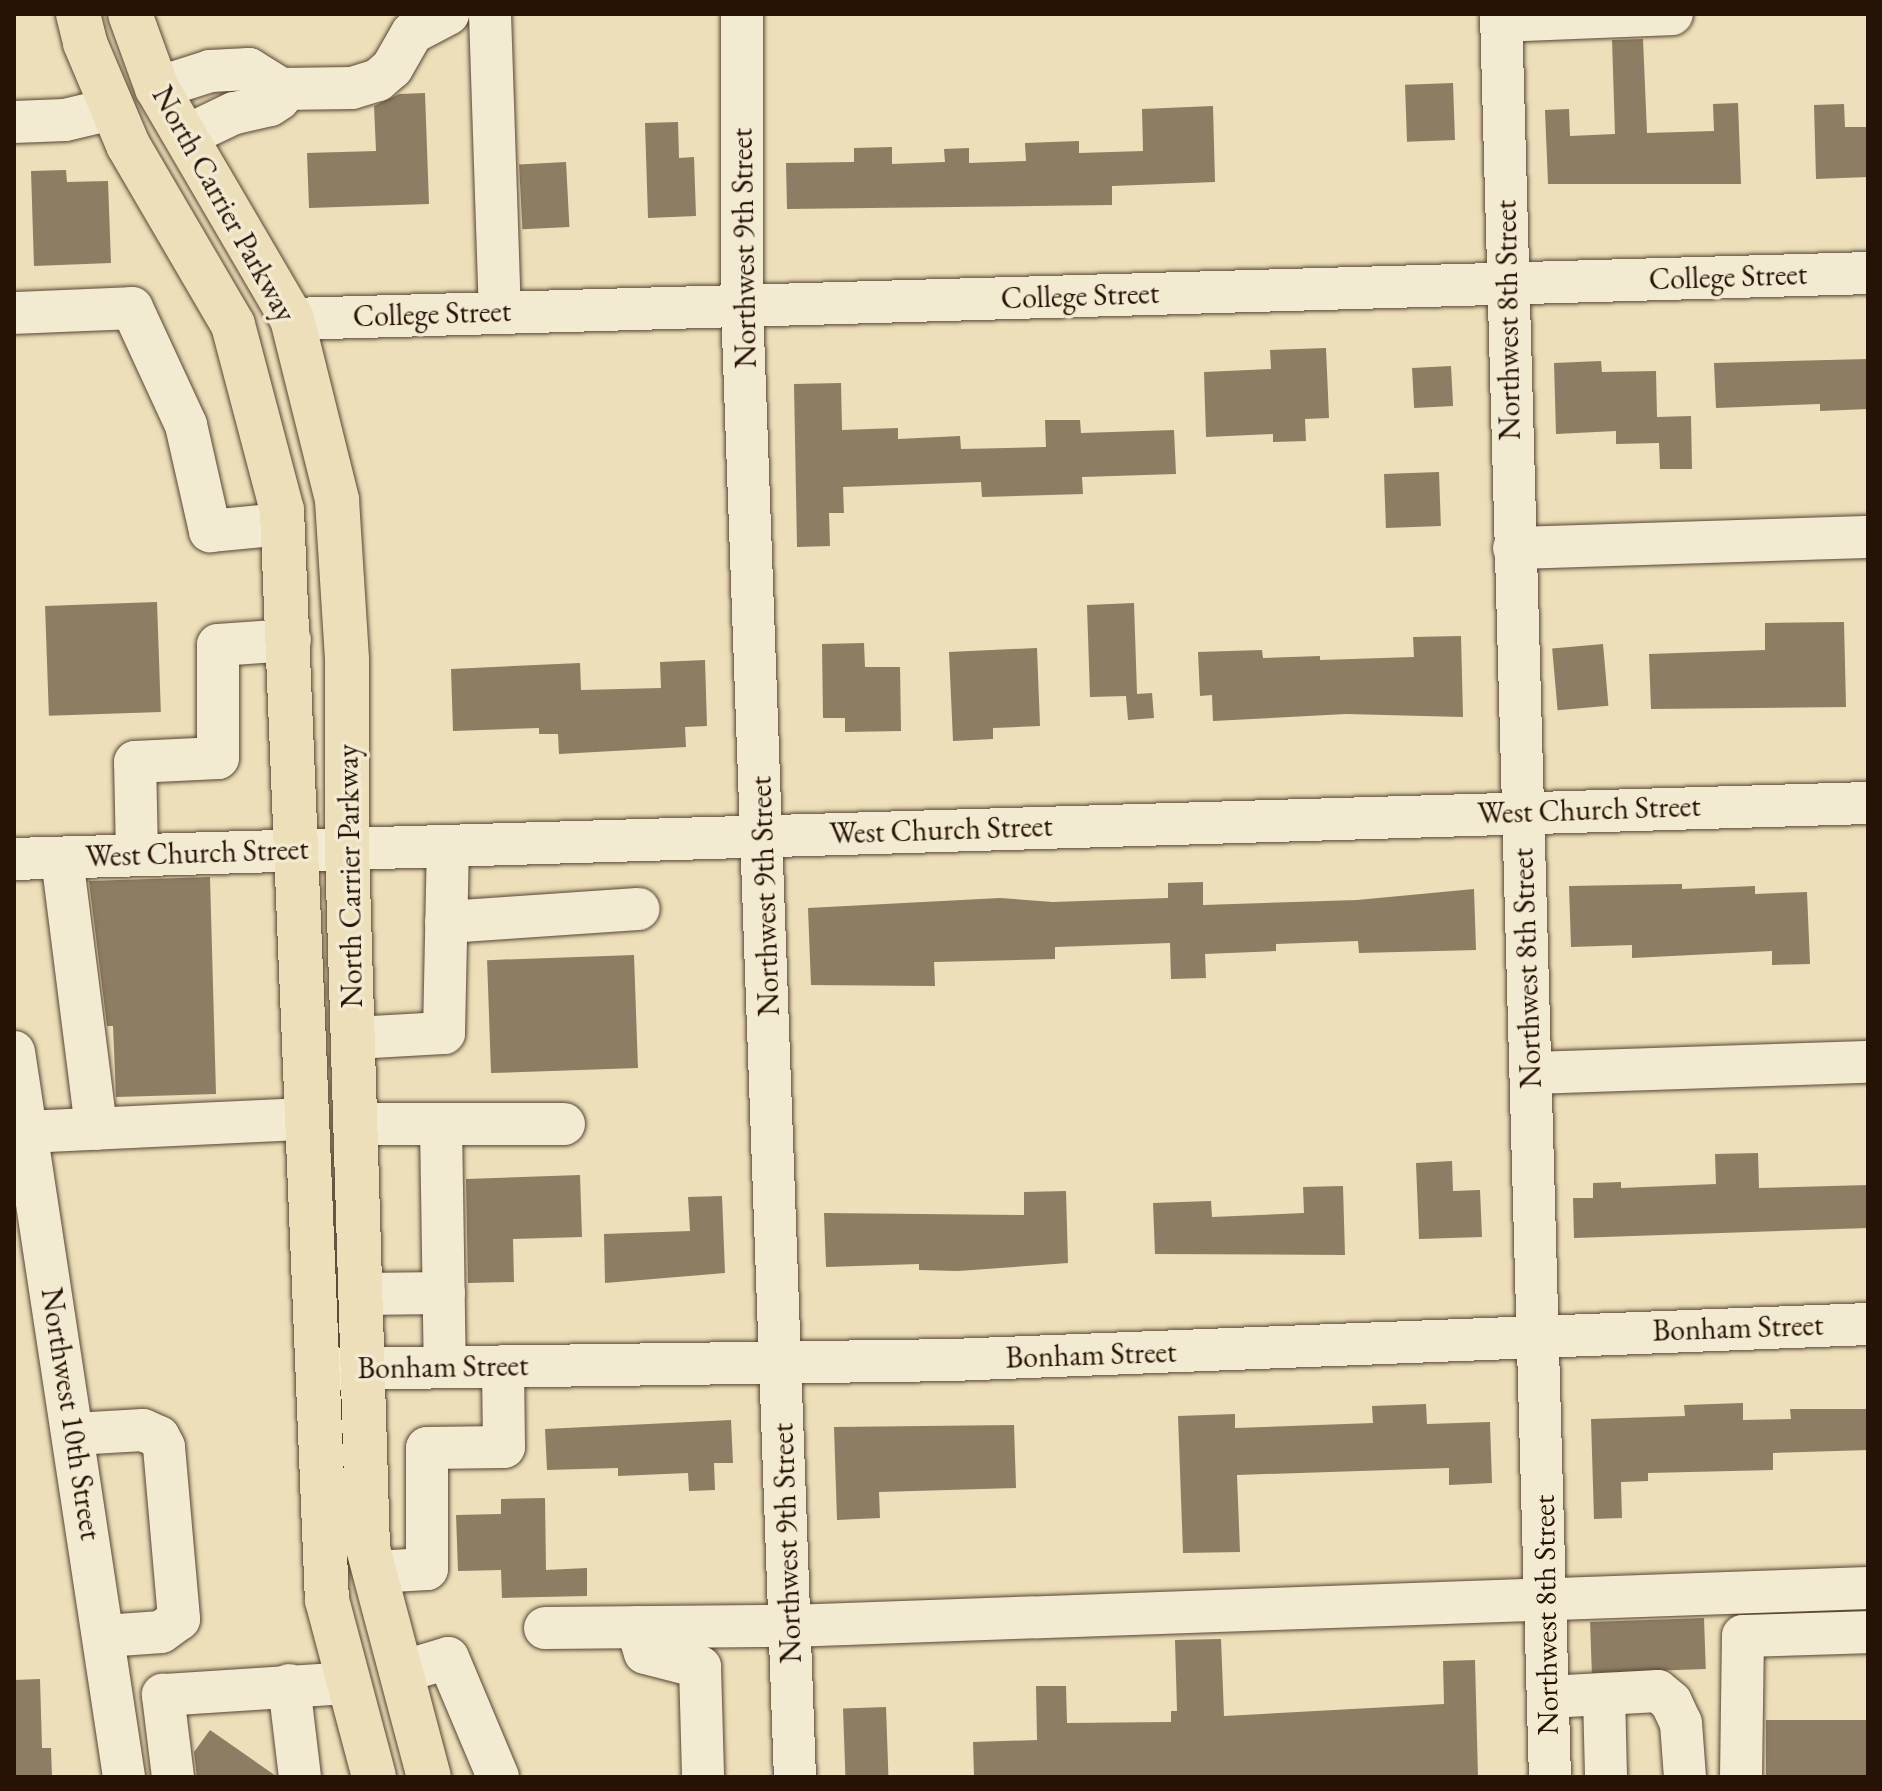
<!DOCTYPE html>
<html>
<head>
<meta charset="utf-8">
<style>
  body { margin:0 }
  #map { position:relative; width:1882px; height:1791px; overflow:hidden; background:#ecdfb9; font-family:"EB Garamond",serif }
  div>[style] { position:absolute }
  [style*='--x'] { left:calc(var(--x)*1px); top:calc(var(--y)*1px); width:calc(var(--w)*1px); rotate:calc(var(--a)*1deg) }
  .building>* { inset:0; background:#8d7d63; transform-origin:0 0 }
  .roads { filter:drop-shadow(0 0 2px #584533) drop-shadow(0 0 2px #584533) }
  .minor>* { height:42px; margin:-21px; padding:0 21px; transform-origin:21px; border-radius:21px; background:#f3ead2 }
  .major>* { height:44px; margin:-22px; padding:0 22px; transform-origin:22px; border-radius:22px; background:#ecdfb9 }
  span { translate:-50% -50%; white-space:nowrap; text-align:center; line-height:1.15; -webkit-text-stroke:7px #f3ead2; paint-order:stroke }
  .street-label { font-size:30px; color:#271206 }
  .frame { position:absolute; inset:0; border:16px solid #271206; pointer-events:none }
</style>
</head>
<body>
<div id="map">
  <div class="building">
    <div style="clip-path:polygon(1643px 39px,1647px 133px,1714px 131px,1713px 104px,1738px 103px,1741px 184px,1548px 184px,1545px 110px,1569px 109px,1570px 136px,1615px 134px,1612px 40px)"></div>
    <div style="left:1453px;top:83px;width:57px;height:48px;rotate:88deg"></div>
    <div style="clip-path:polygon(425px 93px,429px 204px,309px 208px,307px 153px,376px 151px,374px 106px,399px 94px)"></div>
    <div style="clip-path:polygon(1844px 104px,1845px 127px,1868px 127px,1868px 177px,1816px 179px,1814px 105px)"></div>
    <div style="clip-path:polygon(1213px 106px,1215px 182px,1112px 186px,1112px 205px,787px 209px,786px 163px,854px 162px,854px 148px,892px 147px,892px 164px,945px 162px,944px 149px,969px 148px,969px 163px,1026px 161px,1025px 143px,1079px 141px,1079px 153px,1143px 151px,1142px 109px)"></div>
    <div style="clip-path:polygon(678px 122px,679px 158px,694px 157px,696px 216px,648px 218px,645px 123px)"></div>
    <div style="left:566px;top:162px;width:65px;height:47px;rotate:87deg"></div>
    <div style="clip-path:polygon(66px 170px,67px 182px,108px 181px,111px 263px,34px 266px,31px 171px)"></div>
    <div style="clip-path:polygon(1326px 348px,1329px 418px,1305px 419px,1306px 441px,1273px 442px,1273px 434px,1206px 437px,1204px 372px,1271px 369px,1270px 350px)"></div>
    <div style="clip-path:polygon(1868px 359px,1868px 409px,1820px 411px,1820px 404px,1716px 408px,1714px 363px)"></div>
    <div style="clip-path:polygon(1601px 361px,1602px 372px,1656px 371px,1657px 417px,1691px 416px,1692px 469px,1660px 469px,1659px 443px,1616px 444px,1616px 431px,1556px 434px,1554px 363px)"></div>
    <div style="left:1451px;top:366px;width:40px;height:39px;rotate:87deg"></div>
    <div style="clip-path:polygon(841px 383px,842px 430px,898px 428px,898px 439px,960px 436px,961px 449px,1046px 447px,1045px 420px,1080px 420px,1081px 433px,1174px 430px,1176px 474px,1082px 477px,1083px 494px,982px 497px,981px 482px,843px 487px,844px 513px,829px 513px,830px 546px,797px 547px,794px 384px)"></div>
    <div style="left:1439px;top:472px;width:54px;height:55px;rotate:88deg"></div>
    <div style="left:157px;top:602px;width:110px;height:112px;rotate:88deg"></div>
    <div style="clip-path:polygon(1134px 603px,1137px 694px,1152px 693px,1154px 718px,1128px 720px,1126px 696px,1090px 697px,1087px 605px)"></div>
    <div style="clip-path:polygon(1844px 622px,1846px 707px,1651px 709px,1649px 654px,1765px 650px,1765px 623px)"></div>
    <div style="clip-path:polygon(1461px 636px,1463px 717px,1346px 714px,1213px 721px,1212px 695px,1200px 696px,1198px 652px,1262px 650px,1263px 658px,1320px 656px,1320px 660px,1414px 657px,1413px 637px)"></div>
    <div style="clip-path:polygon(864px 643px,865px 667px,900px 667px,901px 731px,845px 732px,845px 718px,823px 718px,822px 644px)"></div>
    <div style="left:1603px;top:644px;width:62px;height:51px;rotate:85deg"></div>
    <div style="clip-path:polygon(1037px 648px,1040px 726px,993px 728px,993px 739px,953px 741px,949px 652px)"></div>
    <div style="clip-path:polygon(705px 660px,707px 726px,685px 727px,686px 747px,559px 754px,558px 734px,539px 734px,539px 728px,453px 731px,451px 669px,580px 663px,581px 690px,661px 688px,660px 662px)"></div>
    <div style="clip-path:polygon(210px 877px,216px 1094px,116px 1097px,113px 1026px,107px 1026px,89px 881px)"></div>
    <div style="clip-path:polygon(1203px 882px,1203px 905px,1357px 900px,1474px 889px,1476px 950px,1359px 953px,1358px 941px,1276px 944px,1276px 951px,1205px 954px,1206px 978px,1171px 979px,1170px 943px,1055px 947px,1055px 959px,934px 962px,935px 986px,811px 985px,808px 908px,1000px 898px,1053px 902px,1168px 898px,1168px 883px)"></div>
    <div style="clip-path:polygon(1682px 884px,1682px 889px,1755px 886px,1755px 894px,1807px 892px,1810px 964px,1772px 965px,1772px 951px,1632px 958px,1632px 945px,1571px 947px,1569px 886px)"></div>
    <div style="left:634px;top:955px;width:113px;height:147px;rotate:88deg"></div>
    <div style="clip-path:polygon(1758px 1153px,1759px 1188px,1868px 1185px,1868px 1228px,1574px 1238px,1573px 1198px,1593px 1198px,1593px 1183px,1621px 1182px,1621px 1188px,1716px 1184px,1715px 1154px)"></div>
    <div style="clip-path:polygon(1452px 1161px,1453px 1191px,1480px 1190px,1482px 1237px,1419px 1239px,1416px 1163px)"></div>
    <div style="clip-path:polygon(580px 1175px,582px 1237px,513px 1239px,514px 1282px,468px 1283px,466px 1179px)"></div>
    <div style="clip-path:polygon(1343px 1186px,1345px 1255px,1155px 1254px,1153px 1203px,1211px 1201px,1212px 1217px,1304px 1213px,1303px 1187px)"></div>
    <div style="clip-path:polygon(1066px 1191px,1068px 1263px,958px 1271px,919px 1270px,919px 1264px,826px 1267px,824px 1213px,1024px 1215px,1024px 1192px)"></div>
    <div style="clip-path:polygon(722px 1196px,725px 1273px,605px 1283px,604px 1234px,690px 1231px,688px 1197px)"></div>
    <div style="clip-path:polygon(1743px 1403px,1743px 1420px,1791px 1419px,1790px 1409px,1868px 1409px,1868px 1450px,1773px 1453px,1773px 1470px,1648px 1473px,1648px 1481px,1621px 1482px,1622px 1518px,1594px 1519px,1591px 1419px,1685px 1416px,1684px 1405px)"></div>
    <div style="clip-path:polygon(1426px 1404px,1427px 1424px,1490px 1422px,1492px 1483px,1449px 1485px,1449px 1468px,1237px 1475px,1240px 1552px,1183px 1553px,1178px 1416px,1235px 1414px,1235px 1428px,1373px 1423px,1372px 1406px)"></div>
    <div style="clip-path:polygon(731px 1420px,733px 1463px,714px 1463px,715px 1490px,689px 1491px,688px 1473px,618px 1476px,618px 1468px,547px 1470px,545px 1429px)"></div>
    <div style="clip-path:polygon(1014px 1425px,1016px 1488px,879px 1492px,880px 1518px,837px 1520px,834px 1427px)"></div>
    <div style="clip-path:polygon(545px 1498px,546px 1570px,587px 1568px,587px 1596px,502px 1598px,501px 1570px,458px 1571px,456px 1515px,501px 1514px,501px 1499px)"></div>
    <div style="left:1704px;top:1618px;width:51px;height:114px;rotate:88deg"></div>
    <div style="clip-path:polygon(1221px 1639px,1224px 1716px,1444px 1704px,1443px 1661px,1475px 1660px,1478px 1777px,974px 1777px,973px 1742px,1037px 1740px,1036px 1686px,1066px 1686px,1067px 1723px,1171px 1722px,1171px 1711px,1177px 1711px,1175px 1640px)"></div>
    <div style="clip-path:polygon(40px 1679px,42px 1748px,51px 1748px,52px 1777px,14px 1777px,14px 1680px)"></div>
    <div style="left:886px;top:1707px;width:70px;height:43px;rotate:88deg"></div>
    <div style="left:1868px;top:1720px;width:57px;height:102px;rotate:90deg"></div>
    <div style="clip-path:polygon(210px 1730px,276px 1776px,276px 1777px,197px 1777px,194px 1752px)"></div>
  </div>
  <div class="roads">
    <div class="minor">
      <div style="--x:490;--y:14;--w:298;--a:88.1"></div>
      <div style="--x:742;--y:14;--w:291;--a:90"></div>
      <div style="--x:742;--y:305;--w:1473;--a:87.94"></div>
      <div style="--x:1501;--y:14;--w:1764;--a:88.41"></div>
      <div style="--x:1501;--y:21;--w:171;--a:-2.3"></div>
      <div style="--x:157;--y:88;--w:56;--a:-17.8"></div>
      <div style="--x:210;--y:71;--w:39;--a:-3"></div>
      <div style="--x:249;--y:69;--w:38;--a:32"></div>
      <div style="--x:281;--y:89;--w:10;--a:101"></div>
      <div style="--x:279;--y:99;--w:11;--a:146"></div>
      <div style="--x:270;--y:105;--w:37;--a:167"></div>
      <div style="--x:234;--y:113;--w:53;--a:154.4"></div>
      <div style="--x:281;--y:89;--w:71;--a:-0.8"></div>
      <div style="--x:352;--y:88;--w:27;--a:-17"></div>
      <div style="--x:378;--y:80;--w:18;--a:-41"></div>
      <div style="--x:392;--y:68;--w:40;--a:-60.3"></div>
      <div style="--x:412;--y:33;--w:41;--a:-27.8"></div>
      <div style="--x:14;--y:122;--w:51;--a:-2.2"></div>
      <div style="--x:65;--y:120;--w:48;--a:-13.2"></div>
      <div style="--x:14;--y:313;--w:118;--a:-2.4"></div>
      <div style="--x:132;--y:308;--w:129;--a:65.2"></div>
      <div style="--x:186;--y:425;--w:109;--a:77.2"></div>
      <div style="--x:210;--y:531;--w:73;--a:-5.5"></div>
      <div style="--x:292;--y:319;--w:1577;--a:-1.67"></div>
      <div style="--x:1514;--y:548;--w:354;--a:-1.8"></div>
      <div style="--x:137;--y:855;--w:93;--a:-91.2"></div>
      <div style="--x:135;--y:762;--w:83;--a:-2.8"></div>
      <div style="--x:218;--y:758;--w:113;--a:-90"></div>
      <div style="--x:218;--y:645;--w:72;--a:-4"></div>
      <div style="--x:62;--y:858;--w:273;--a:82.8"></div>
      <div style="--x:14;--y:859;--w:1855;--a:-1.73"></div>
      <div style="--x:446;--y:922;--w:193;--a:-3.9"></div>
      <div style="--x:354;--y:1038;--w:90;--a:-3.2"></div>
      <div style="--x:444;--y:1033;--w:187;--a:-88.8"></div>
      <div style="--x:14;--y:1052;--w:733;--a:81.37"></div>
      <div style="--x:1531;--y:1073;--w:337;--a:-1.9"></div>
      <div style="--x:356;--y:1124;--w:208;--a:0"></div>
      <div style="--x:441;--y:1125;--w:242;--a:89.1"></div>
      <div style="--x:26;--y:1132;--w:279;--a:-2.7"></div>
      <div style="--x:362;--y:1294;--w:82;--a:-0.7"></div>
      <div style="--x:326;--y:1369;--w:626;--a:-0.82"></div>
      <div style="--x:952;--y:1360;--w:917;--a:-2.25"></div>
      <div style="--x:74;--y:1434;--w:69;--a:-3.3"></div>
      <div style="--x:143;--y:1430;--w:17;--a:24"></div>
      <div style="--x:159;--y:1437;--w:11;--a:63"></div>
      <div style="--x:164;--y:1447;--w:173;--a:85"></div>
      <div style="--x:179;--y:1619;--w:22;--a:144"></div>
      <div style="--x:161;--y:1632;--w:56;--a:175.9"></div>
      <div style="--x:375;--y:1572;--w:52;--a:-3.3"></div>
      <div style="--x:427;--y:1569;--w:121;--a:-90"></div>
      <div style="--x:427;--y:1448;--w:77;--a:-0.7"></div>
      <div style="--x:504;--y:1447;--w:81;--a:-90.7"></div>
      <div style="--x:637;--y:1627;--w:27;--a:73"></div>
      <div style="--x:645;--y:1653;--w:57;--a:14.3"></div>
      <div style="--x:700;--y:1667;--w:110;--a:88.4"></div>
      <div style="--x:545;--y:1628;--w:245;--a:-0.5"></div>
      <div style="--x:790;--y:1626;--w:1079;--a:-2.02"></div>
      <div style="--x:401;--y:1672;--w:49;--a:-16.6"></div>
      <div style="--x:448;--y:1658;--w:129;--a:67.2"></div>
      <div style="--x:289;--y:1685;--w:93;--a:83.2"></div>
      <div style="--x:1604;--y:1694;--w:83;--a:88.6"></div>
      <div style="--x:1548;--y:1697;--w:110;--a:-3.1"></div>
      <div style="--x:1658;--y:1691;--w:17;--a:40"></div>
      <div style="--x:1671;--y:1702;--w:23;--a:65"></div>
      <div style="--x:1681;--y:1723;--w:54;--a:85.8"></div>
      <div style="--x:173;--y:1777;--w:83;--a:-97"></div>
      <div style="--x:163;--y:1695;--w:186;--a:-3.7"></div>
      <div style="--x:1741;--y:1777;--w:141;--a:-89.2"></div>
      <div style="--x:1743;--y:1636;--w:125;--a:-1.8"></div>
    </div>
    <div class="major">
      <div style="--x:78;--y:14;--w:30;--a:76"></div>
      <div style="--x:85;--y:43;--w:111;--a:67.1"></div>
      <div style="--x:128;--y:145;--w:208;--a:59.7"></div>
      <div style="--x:233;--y:325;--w:191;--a:75.2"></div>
      <div style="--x:282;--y:510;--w:1091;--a:87.64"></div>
      <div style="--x:327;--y:1600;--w:183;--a:75.1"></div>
      <div style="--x:130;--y:14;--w:79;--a:70"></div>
      <div style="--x:157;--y:88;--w:268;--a:59.7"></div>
      <div style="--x:292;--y:319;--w:187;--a:76"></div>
      <div style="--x:337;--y:500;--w:160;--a:86.4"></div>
      <div style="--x:347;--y:660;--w:189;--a:90"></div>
      <div style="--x:347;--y:849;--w:699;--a:88.28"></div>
      <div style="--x:368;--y:1548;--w:237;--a:75.1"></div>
    </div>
  </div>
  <div class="street-label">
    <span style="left:224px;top:204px;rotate:61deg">North Carrier Parkway</span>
    <span style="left:744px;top:248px;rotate:-91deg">Northwest 9th Street</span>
    <span style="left:1728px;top:277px;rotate:-2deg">College Street</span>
    <span style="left:1080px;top:296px;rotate:-2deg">College Street</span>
    <span style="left:432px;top:314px;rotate:-2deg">College Street</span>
    <span style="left:1508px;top:320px;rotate:-91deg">Northwest 8th Street</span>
    <span style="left:1589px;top:810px;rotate:-2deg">West Church Street</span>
    <span style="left:941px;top:830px;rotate:-2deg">West Church Street</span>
    <span style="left:197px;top:853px;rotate:-2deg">West Church Street</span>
    <span style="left:350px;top:876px;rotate:-91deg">North Carrier Parkway</span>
    <span style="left:765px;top:896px;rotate:-92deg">Northwest 9th Street</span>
    <span style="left:1527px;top:968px;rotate:-92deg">Northwest 8th Street</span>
    <span style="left:1738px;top:1328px;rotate:-2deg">Bonham Street</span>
    <span style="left:1091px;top:1355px;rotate:-2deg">Bonham Street</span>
    <span style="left:443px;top:1367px;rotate:-1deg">Bonham Street</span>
    <span style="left:71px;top:1414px;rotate:81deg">Northwest 10th Street</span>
    <span style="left:787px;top:1543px;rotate:-92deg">Northwest 9th Street</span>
    <span style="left:1546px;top:1615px;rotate:-91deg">Northwest 8th Street</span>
  </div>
  <div class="frame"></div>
</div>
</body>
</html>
